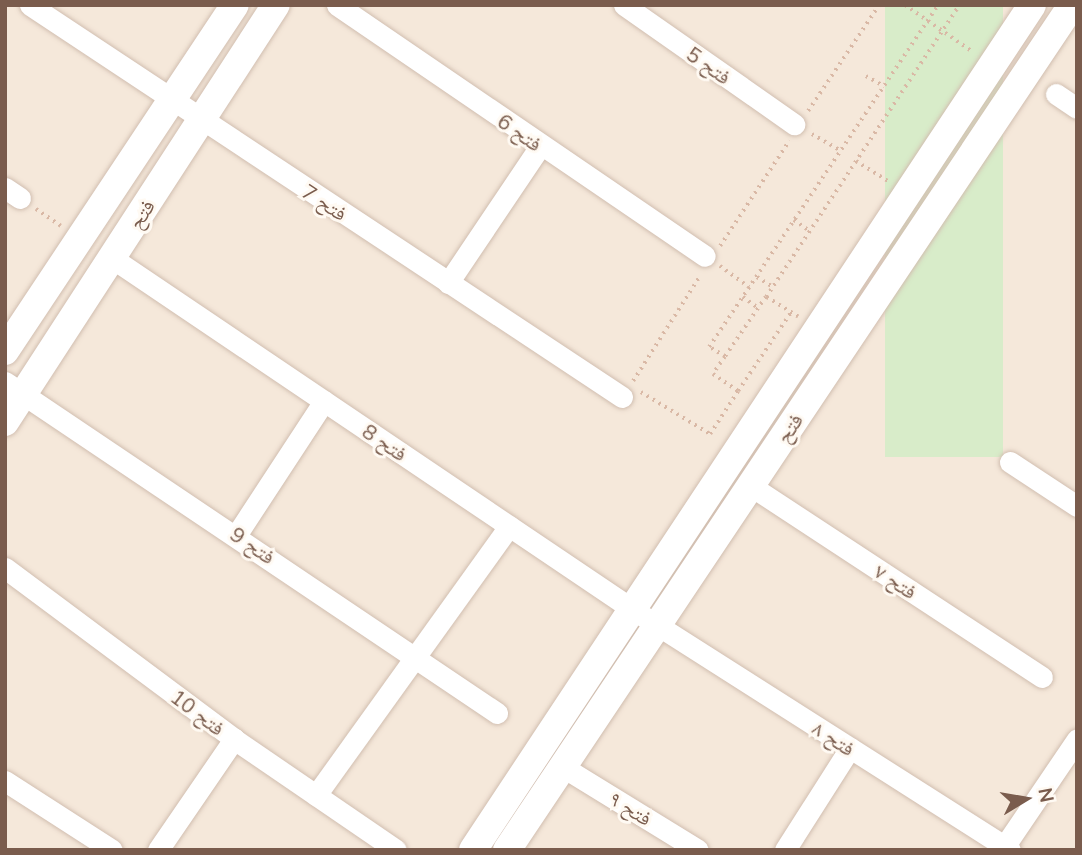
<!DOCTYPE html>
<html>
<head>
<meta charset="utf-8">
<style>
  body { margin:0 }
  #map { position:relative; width:1082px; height:855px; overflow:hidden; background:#fdf6ec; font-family:Mulish,"Noto Naskh Arabic",sans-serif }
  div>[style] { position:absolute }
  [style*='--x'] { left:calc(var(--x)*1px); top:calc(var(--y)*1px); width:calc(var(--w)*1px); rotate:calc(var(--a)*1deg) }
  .residential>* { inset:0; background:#f5e8da; transform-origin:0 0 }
  .green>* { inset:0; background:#d8ecc9; transform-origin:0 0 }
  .path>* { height:3.5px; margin-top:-1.75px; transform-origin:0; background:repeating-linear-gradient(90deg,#d9b8a5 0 2px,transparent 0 7px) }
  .roads { filter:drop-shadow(0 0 2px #d1beb0) drop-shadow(0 0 2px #d1beb0) }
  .street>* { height:21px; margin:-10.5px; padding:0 10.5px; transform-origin:10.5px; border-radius:10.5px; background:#fff }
  .secondary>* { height:28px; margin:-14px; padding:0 14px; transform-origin:14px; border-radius:14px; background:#fff }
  span { translate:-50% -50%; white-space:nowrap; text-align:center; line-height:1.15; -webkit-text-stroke:6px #fffaf3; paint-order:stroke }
  .street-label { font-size:21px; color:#7a5c4d }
  .frame { position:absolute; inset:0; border:7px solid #7a5c4d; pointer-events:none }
  .north { position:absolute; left:991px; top:764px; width:70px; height:70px; -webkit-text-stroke:5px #fffaf3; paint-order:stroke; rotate:79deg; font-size:19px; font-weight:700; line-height:28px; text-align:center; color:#7a5c4d }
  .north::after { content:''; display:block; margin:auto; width:24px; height:32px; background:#7a5c4d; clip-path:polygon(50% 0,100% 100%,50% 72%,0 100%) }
</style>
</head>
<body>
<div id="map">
  <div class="residential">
    <div style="left:5px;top:5px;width:1072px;height:845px"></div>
  </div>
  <div class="green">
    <div style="left:885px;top:5px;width:118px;height:452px"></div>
  </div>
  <div class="path">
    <div style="--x:905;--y:5;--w:83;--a:34.7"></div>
    <div style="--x:866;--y:76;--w:21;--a:29"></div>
    <div style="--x:808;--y:111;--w:128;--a:-56.2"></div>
    <div style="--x:812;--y:134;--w:34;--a:30"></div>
    <div style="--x:856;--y:161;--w:38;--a:32"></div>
    <div style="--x:36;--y:209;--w:30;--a:34"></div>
    <div style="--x:794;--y:220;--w:19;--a:35"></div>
    <div style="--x:720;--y:246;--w:126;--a:-56.7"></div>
    <div style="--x:720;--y:266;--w:36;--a:36"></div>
    <div style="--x:757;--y:277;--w:19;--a:32"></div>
    <div style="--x:743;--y:297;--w:19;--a:36"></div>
    <div style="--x:766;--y:297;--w:73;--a:124.3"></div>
    <div style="--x:725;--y:357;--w:19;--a:-148"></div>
    <div style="--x:709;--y:347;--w:412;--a:-56.2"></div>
    <div style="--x:798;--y:317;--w:38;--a:-148"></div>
    <div style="--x:766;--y:297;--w:350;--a:-56.5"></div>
    <div style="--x:725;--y:357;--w:21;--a:125"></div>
    <div style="--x:713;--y:374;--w:30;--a:34"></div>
    <div style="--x:738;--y:391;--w:95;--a:-56.1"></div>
    <div style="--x:633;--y:381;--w:125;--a:-57.5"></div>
    <div style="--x:641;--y:392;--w:81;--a:31.3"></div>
    <div style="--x:710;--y:434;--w:51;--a:-56.9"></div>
  </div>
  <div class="roads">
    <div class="street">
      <div style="--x:30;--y:5;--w:710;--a:33.51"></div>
      <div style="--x:337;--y:5;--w:445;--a:34.3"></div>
      <div style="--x:624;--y:5;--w:208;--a:35"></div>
      <div style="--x:1056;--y:94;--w:25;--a:34"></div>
      <div style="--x:5;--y:188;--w:18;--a:34"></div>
      <div style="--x:112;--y:258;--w:627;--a:34.02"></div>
      <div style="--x:632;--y:609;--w:448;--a:32.5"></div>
      <div style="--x:448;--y:283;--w:165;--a:-56.1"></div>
      <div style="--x:5;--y:382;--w:593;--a:33.93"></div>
      <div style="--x:1010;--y:462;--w:80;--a:33.3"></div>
      <div style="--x:751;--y:486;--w:348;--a:33.3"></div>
      <div style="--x:237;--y:534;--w:159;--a:-56.8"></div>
      <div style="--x:5;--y:568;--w:286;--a:36.7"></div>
      <div style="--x:234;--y:739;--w:196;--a:34.4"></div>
      <div style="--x:563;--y:767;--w:158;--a:31.6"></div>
      <div style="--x:5;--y:781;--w:127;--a:32.8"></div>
      <div style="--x:316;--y:795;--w:331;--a:-54.3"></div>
      <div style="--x:1004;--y:847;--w:130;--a:-55.9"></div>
      <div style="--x:158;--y:850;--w:135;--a:-55.6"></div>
      <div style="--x:785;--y:850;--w:121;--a:-57.5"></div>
    </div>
    <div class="secondary">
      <div style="--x:5;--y:351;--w:415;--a:-56.4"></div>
      <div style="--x:5;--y:422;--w:497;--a:-57"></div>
      <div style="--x:473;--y:850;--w:1013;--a:-56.51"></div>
      <div style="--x:507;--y:850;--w:1016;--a:-56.23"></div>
    </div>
  </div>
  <div class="street-label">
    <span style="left:709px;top:65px;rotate:35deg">فتح 5</span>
    <span style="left:520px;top:132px;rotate:35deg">فتح 6</span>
    <span style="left:325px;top:202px;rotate:33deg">فتح 7</span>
    <span style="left:141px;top:214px;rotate:-57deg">فتح</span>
    <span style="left:789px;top:428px;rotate:-57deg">فتح</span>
    <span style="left:385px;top:442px;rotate:34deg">فتح 8</span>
    <span style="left:253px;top:545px;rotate:34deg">فتح 9</span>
    <span style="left:896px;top:581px;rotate:33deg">فتح ۷</span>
    <span style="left:198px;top:712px;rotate:37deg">فتح 10</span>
    <span style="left:834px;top:738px;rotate:33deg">فتح ۸</span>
    <span style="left:631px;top:808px;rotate:32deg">فتح ۹</span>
  </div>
  <div class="frame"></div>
  <div class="north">N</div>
</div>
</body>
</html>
